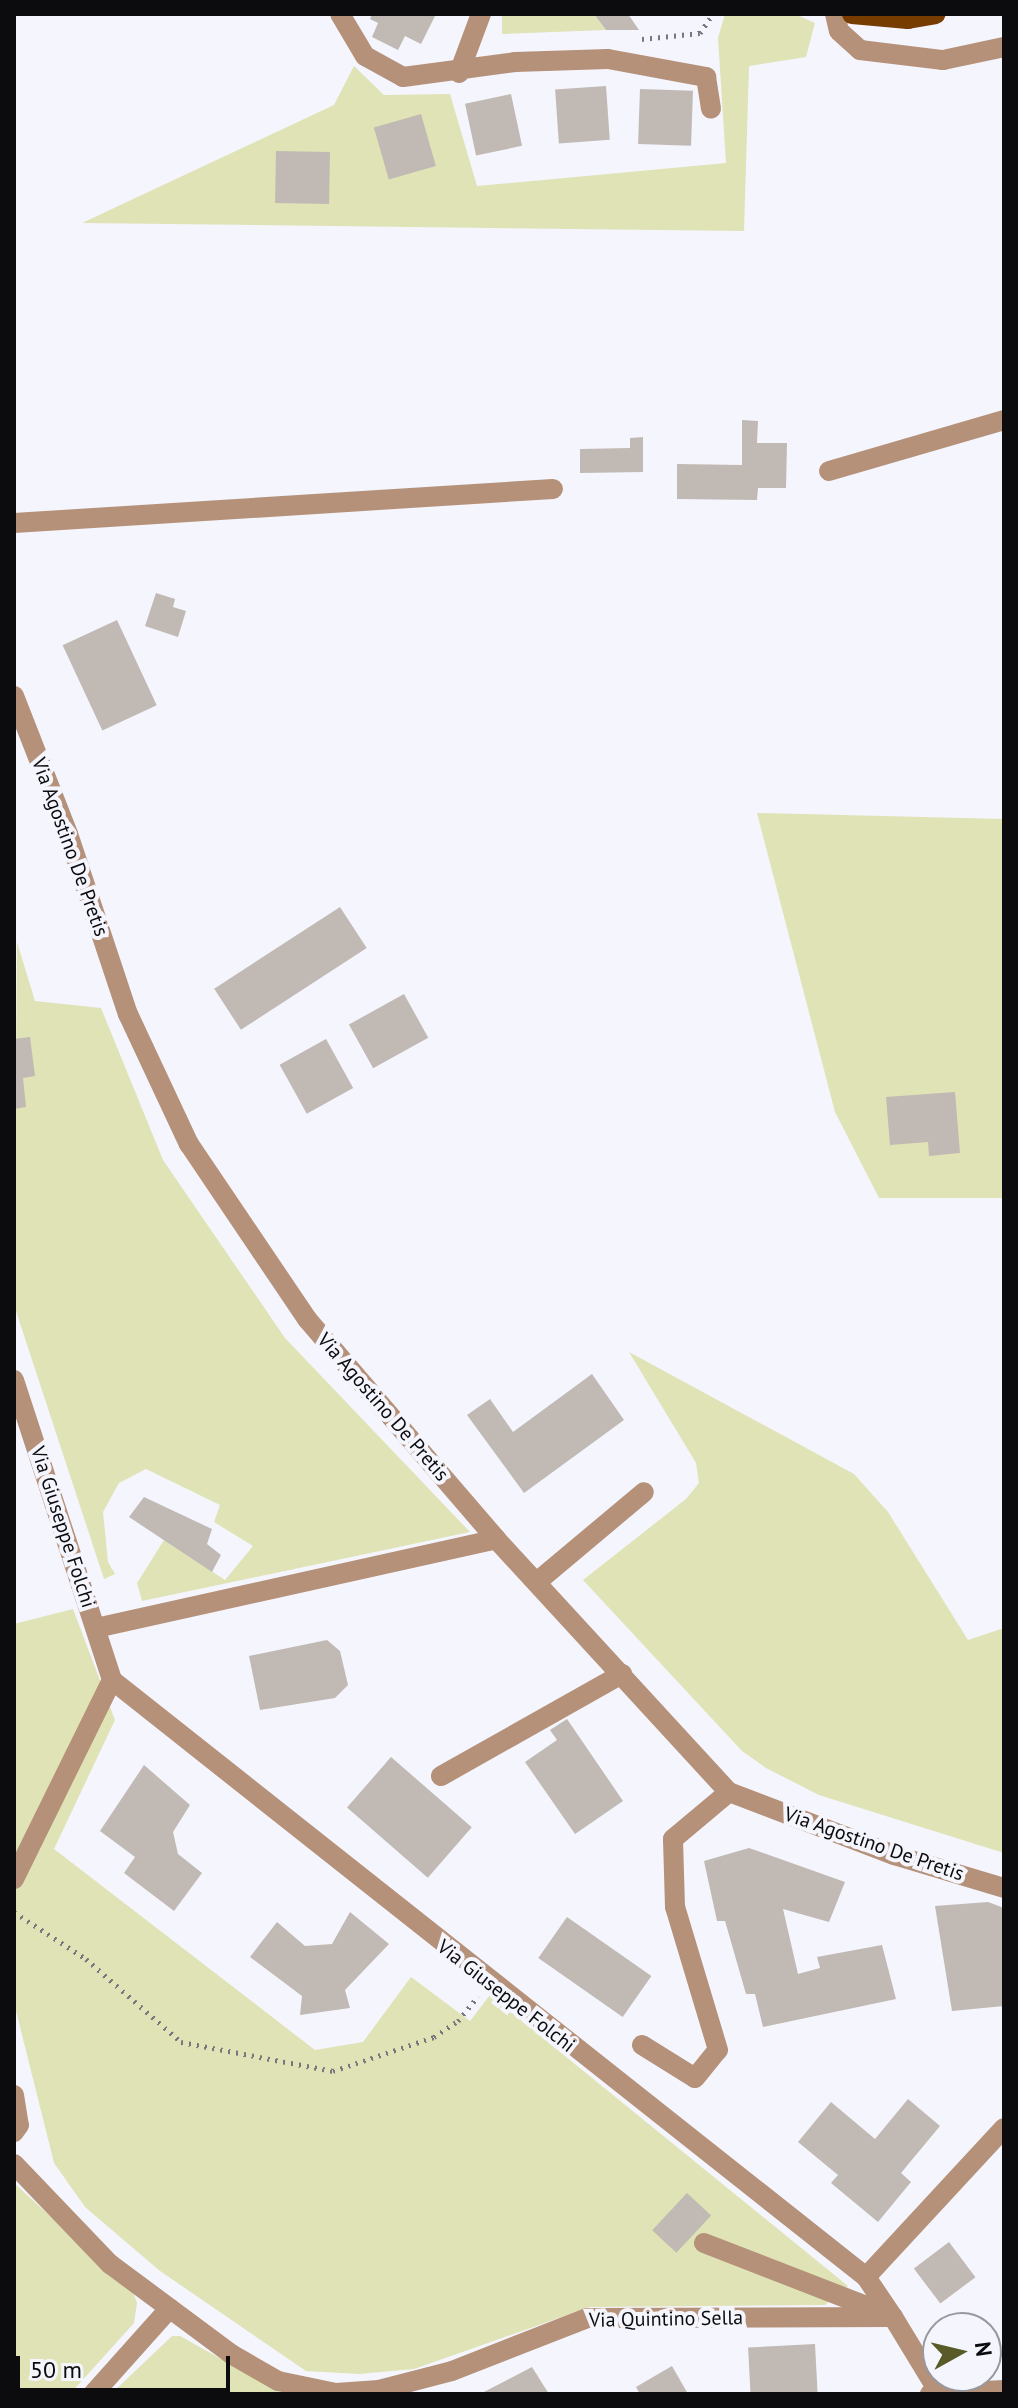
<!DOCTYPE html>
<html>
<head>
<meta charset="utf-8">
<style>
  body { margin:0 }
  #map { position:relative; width:1018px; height:2408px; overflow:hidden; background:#f5f5fe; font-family:"PT Sans",sans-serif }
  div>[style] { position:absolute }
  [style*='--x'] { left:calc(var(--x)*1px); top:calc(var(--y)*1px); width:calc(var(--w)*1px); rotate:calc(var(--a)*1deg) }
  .green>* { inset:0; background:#e0e3b6 }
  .building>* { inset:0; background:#c1b9b3; transform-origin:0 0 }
  .path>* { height:5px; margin-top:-2.5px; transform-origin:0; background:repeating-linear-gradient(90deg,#77777d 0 2px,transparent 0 8px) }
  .minor>* { height:20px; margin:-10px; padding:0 10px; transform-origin:10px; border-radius:10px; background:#b49178 }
  .major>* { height:20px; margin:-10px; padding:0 10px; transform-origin:10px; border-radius:10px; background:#773c00 }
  span { translate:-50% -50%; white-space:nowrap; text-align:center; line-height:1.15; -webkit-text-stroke:8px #f5f5fe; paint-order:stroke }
  .street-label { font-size:20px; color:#0c0c0f }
  .frame { position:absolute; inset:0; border:16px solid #0c0c0f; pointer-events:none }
  .north { position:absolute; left:922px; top:2312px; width:80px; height:80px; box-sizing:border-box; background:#f5f5fe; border:2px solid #98989e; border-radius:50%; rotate:82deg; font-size:22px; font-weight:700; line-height:32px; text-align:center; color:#0c0c0f }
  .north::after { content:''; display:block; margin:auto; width:28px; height:36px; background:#585a28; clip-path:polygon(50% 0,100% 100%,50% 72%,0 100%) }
  .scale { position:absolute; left:16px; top:2356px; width:214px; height:36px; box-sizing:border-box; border:4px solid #0c0c0f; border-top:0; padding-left:10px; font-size:24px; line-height:28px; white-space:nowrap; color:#0c0c0f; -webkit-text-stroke:6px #f5f5fe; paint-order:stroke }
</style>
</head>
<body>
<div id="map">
  <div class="green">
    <div style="clip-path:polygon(502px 14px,594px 14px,606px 30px,502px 34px)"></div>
    <div style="clip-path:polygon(725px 14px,795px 14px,815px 23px,806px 57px,749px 66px,744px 231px,82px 223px,334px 105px,354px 66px,384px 95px,450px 94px,477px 186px,726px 163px,718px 38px)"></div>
    <div style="clip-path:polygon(757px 813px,1004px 819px,1004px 1198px,879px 1198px,835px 1112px)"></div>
    <div style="clip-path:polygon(17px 942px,35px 1001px,101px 1008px,163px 1160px,285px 1338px,470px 1532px,142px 1601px,137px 1583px,164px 1540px,225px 1580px,253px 1546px,214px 1522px,220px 1505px,146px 1469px,119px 1483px,103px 1512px,108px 1562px,115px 1574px,104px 1579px,14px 1305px)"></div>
    <div style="clip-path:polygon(629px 1352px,854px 1474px,888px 1512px,968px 1640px,1004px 1628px,1004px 1853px,819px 1795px,766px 1768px,742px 1751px,583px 1580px,686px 1499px,699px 1483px,696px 1463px)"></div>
    <div style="clip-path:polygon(73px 1609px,115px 1720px,54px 1849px,315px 2050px,363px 2042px,411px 1977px,470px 2021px,490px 1995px,848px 2286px,825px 2305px,590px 2307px,414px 2369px,359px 2374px,306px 2371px,160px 2271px,85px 2207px,54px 2163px,14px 2003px,14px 1624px)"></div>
    <div style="clip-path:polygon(14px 2183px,133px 2292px,137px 2303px,134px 2323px,70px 2394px,14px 2394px)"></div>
    <div style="clip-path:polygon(172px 2336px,180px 2336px,284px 2394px,111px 2394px)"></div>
  </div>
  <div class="building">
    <div style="clip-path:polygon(372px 14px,436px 14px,421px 44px,405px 36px,398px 50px,372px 37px,378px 23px,370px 19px)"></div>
    <div style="clip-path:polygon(594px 14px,628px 14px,639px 30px,606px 30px)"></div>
    <div style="left:606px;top:86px;width:54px;height:51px;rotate:86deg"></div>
    <div style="left:640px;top:89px;width:53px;height:55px;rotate:2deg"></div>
    <div style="left:511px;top:94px;width:53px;height:47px;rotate:78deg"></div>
    <div style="left:421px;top:114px;width:54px;height:49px;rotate:74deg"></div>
    <div style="left:276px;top:151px;width:54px;height:52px;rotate:1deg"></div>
    <div style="clip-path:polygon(742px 420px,758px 421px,757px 443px,787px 443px,786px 488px,758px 488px,757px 500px,677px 499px,677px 464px,742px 465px)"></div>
    <div style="clip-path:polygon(643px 437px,643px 472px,580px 473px,580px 449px,630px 448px,630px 438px)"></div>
    <div style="clip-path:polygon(156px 593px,175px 599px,173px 607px,186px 611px,178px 637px,145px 626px)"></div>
    <div style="left:117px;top:620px;width:94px;height:60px;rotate:65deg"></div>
    <div style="left:340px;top:907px;width:49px;height:150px;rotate:57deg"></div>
    <div style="left:404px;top:994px;width:50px;height:63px;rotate:61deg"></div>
    <div style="clip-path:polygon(30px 1037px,35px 1076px,23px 1078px,26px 1107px,14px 1109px,14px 1039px)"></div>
    <div style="left:326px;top:1039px;width:56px;height:53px;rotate:61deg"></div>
    <div style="clip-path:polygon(955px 1092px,960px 1153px,929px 1156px,928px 1142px,890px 1145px,886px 1097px)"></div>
    <div style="clip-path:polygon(592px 1374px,624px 1420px,524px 1493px,467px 1415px,490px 1399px,513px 1432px)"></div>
    <div style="clip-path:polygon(144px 1497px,212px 1529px,207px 1544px,221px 1555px,212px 1572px,129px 1517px)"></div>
    <div style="clip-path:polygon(327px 1640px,340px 1651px,348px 1685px,335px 1698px,260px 1710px,249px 1656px)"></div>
    <div style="clip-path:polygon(567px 1719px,623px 1801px,575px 1834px,525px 1762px,557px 1740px,550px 1730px)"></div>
    <div style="left:391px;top:1757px;width:107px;height:67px;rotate:41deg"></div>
    <div style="clip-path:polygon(144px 1765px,190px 1805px,173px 1832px,178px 1854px,202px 1873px,174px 1911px,124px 1873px,135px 1857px,100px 1831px)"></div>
    <div style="clip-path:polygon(749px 1848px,845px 1882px,829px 1922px,783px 1909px,798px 1974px,820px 1968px,817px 1957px,882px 1945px,896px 1999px,763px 2027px,755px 1994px,746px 1994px,725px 1921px,717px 1921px,704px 1861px)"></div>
    <div style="clip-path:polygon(988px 1902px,1004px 1908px,1004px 2006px,952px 2011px,935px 1906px)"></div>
    <div style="clip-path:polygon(350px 1912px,389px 1944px,345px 1990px,350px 2008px,300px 2015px,302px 1996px,250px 1957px,277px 1922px,305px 1946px,332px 1944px)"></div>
    <div style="left:567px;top:1917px;width:103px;height:50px;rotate:35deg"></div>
    <div style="clip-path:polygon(908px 2099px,940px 2126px,901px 2173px,911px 2182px,878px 2222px,831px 2183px,838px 2175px,798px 2142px,831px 2102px,875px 2139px)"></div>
    <div style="left:687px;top:2193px;width:33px;height:51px;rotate:43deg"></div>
    <div style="left:949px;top:2242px;width:44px;height:44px;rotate:53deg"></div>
    <div style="left:815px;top:2344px;width:50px;height:67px;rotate:87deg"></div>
    <div style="clip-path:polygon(672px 2366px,688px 2394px,640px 2394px,636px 2387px)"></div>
    <div style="clip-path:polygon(532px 2367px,549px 2394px,480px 2394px)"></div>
  </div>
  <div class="path">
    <div style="--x:642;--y:39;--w:58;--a:-5.9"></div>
    <div style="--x:700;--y:33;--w:23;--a:-56"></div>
    <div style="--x:14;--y:1912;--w:86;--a:33.1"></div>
    <div style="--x:86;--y:1959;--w:126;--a:41.1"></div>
    <div style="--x:181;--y:2042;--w:155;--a:10.8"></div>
    <div style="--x:333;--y:2071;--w:107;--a:-18.6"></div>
    <div style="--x:434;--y:2037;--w:29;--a:-34"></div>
    <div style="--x:458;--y:2021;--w:32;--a:-51"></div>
  </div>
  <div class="minor">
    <div style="--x:340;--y:14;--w:49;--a:59.2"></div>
    <div style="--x:365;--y:56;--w:43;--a:28.9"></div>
    <div style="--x:403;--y:77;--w:113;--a:-7.6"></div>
    <div style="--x:515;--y:62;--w:93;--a:-1.8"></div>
    <div style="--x:608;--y:59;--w:100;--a:10.4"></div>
    <div style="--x:706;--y:77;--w:32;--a:81"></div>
    <div style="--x:835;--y:14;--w:17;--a:77"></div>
    <div style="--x:839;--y:31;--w:28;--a:42"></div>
    <div style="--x:860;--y:50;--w:84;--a:6.9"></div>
    <div style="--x:943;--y:60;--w:62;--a:-12"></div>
    <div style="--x:459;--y:73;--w:63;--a:-69.6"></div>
    <div style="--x:829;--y:471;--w:182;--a:-16.2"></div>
    <div style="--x:14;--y:523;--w:540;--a:-3.61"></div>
    <div style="--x:14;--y:696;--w:148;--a:68.6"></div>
    <div style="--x:68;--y:834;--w:190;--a:71.6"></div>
    <div style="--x:128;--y:1014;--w:144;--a:64.9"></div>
    <div style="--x:189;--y:1144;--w:211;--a:56"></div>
    <div style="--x:307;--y:1319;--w:290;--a:49.3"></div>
    <div style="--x:496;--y:1539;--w:344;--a:47.4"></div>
    <div style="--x:729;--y:1792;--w:177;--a:20.9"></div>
    <div style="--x:894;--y:1855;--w:115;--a:16.7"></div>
    <div style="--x:14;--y:1380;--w:316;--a:71.9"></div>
    <div style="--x:112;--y:1680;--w:962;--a:38.37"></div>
    <div style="--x:866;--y:2277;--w:48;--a:56"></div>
    <div style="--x:538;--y:1581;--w:138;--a:-40"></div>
    <div style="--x:96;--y:1628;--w:410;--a:-12.5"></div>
    <div style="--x:441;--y:1776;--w:208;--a:-29.4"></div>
    <div style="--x:14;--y:1879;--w:222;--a:-63.8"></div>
    <div style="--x:642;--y:2045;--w:62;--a:31.9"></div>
    <div style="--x:695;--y:2078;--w:36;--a:-51"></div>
    <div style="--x:718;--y:2050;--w:149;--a:-106.7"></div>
    <div style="--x:675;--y:1907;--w:68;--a:-91.7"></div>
    <div style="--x:673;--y:1839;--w:73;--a:-40"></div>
    <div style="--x:14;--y:2095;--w:30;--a:81"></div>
    <div style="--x:19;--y:2125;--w:9;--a:126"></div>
    <div style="--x:14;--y:2164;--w:139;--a:46.2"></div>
    <div style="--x:110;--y:2264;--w:151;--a:36.6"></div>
    <div style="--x:231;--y:2354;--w:54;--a:29.9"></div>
    <div style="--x:278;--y:2381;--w:59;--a:11.7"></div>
    <div style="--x:336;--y:2393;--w:43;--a:-4"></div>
    <div style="--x:379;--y:2390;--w:75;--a:-14.6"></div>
    <div style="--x:452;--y:2371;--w:145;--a:-21.4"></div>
    <div style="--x:587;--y:2318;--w:306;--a:-0.2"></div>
    <div style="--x:893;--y:2317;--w:87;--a:58.7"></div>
    <div style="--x:704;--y:2243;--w:191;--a:21.2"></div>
    <div style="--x:866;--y:2277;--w:203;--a:-47.2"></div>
    <div style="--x:93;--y:2394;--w:115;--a:-48.2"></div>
    <div style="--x:930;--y:2394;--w:74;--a:-3.1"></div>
  </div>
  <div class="major">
    <div style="--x:852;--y:14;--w:56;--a:5.1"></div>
    <div style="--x:908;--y:19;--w:28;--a:-10"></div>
  </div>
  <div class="street-label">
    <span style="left:70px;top:847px;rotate:70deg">Via Agostino De Pretis</span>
    <span style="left:383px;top:1407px;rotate:49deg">Via Agostino De Pretis</span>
    <span style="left:63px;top:1527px;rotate:72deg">Via Giuseppe Folchi</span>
    <span style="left:874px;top:1844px;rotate:19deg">Via Agostino De Pretis</span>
    <span style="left:506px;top:1996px;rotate:38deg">Via Giuseppe Folchi</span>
    <span style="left:666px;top:2319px;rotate:-1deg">Via Quintino Sella</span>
  </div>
  <div class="frame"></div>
  <div class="north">N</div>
  <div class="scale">50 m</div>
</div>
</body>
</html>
